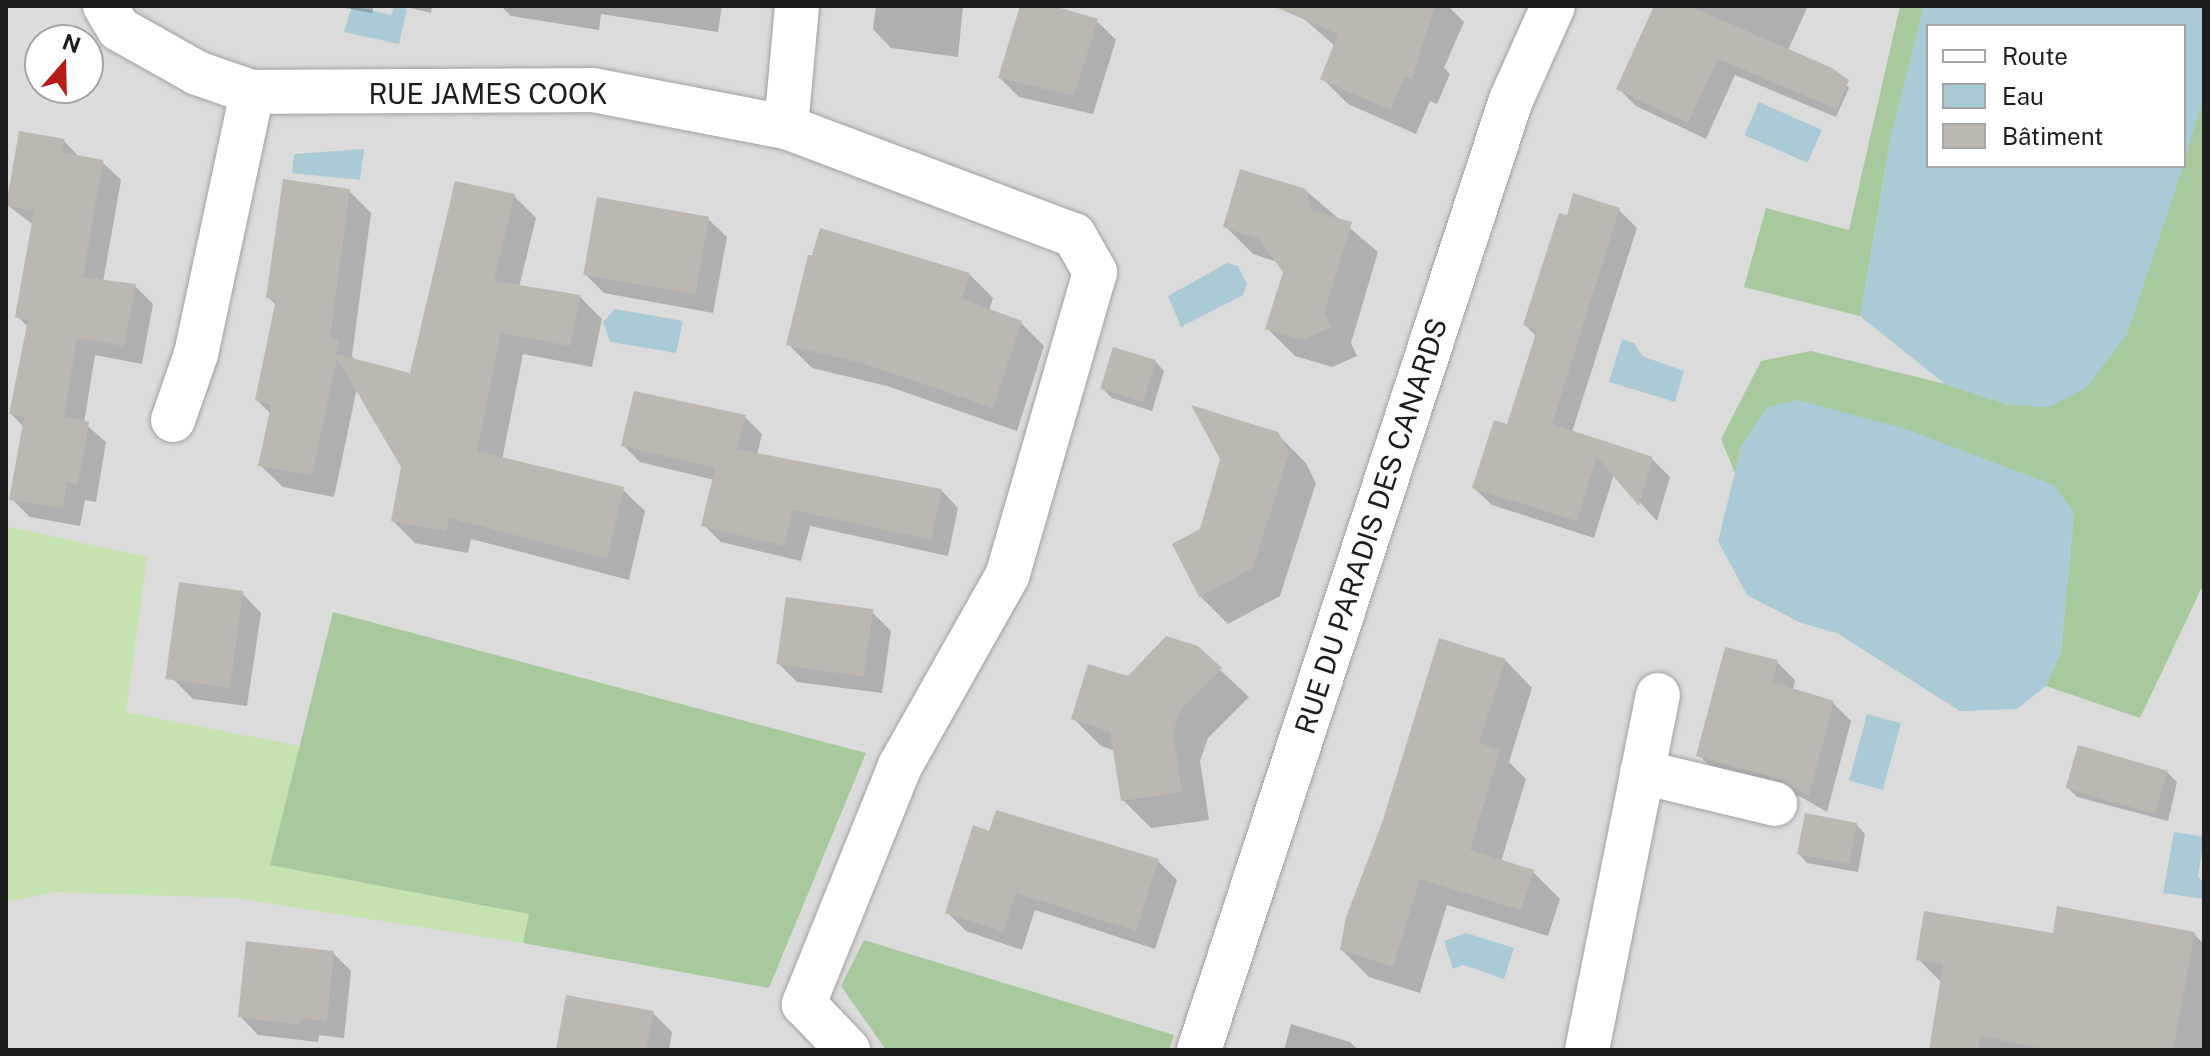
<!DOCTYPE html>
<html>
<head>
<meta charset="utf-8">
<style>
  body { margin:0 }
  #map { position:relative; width:2210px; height:1056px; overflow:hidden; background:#edebe5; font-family:"Public Sans",sans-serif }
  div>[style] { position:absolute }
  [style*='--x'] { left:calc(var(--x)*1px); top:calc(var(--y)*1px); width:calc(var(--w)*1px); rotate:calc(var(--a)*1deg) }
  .residential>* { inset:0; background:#dbdbdb }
  .grass>* { inset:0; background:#c6e2b0 }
  .forest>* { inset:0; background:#a8c89e }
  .water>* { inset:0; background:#aacad6; transform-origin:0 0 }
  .shadow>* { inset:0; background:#0003 }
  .building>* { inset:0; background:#bdb7b2; transform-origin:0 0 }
  .roads { filter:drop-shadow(0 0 2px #a1a1a1) drop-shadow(0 0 2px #a1a1a1) }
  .minor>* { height:44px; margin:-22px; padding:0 22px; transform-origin:22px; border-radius:22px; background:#fff }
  span { translate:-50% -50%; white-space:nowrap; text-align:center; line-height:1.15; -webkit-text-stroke:8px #fff; paint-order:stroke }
  .street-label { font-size:28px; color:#1d1d1d }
  .frame { position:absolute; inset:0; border:8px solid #1d1d1d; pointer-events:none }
  .legend { position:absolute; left:1926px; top:24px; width:260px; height:144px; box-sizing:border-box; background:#fff; border:2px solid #a5a5a5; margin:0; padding:10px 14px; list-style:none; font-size:24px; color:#1d1d1d }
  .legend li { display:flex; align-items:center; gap:16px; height:40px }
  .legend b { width:40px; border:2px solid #a5a5a5 }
  .north { position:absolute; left:24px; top:24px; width:80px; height:80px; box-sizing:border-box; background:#fff; border:2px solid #a5a5a5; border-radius:50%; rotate:20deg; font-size:22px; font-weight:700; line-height:32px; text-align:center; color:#1d1d1d }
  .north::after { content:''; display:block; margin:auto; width:28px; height:36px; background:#b51d16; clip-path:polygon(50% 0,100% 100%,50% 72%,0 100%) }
</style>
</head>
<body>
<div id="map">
  <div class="residential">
    <div style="clip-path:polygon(evenodd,6px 6px,2204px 6px,2204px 1050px,6px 1050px,6px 6px,1928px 26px,2184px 26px,2184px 166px,1928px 166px,1928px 26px,6px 6px,40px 40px,88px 40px,88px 88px,40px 88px,40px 40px)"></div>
  </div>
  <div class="grass">
    <div style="clip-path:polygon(6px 526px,147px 557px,126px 712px,300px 746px,271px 865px,530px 914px,523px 943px,235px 898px,56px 892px,6px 902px)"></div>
  </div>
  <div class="forest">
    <div style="clip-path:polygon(1900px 6px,1924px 6px,1891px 137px,1860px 316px,1744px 287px,1766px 208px,1849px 230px)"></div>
    <div style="clip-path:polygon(2204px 96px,2204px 583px,2140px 718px,2046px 686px,2061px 651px,2074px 513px,1742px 444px,1735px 473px,1721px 439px,1761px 361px,1811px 351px,1945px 384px,2009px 405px,2127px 334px)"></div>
    <div style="clip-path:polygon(333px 612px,866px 753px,769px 988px,523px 943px,529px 914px,270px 865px)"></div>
    <div style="clip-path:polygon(864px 940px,1174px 1035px,1169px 1050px,886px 1050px,841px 986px)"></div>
  </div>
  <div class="water">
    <div style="clip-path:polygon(352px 6px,391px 15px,394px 6px,407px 9px,399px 44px,344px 32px)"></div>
    <div style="clip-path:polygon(1924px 6px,2204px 6px,2204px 96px,2184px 162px,2184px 26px,1928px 26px,1928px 166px,2183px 166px,2127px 334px,2086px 388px,2049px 407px,2009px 405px,1945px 384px,1860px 316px,1891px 137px)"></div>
    <div style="left:1759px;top:102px;width:69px;height:36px;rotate:24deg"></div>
    <div style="clip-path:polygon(364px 149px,360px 180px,292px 173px,294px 154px)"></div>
    <div style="clip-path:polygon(1227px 263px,1238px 266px,1247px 284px,1243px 295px,1181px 327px,1168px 296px)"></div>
    <div style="clip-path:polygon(615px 309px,683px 321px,676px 353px,610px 342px,603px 322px)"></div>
    <div style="clip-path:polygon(1622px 339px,1634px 343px,1642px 356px,1684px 371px,1675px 402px,1609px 382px)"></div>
    <div style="clip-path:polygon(1797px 400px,1903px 428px,2054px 485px,2074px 513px,2061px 651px,2046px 686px,2017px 709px,1960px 711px,1837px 633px,1801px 623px,1747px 595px,1718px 541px,1742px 444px,1767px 407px)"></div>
    <div style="left:1867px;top:714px;width:35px;height:69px;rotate:15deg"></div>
    <div style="clip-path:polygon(2174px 832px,2204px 837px,2198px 877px,2204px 882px,2204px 899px,2163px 893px)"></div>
    <div style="clip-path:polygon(1466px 933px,1514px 948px,1504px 979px,1463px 965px,1453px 969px,1444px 941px)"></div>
  </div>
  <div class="shadow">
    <div style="clip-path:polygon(334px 6px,374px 6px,372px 13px)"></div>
    <div style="clip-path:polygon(402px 6px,432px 6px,431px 13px)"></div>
    <div style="clip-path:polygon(501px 6px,722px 6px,718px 32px,601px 14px,599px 30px,511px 16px)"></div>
    <div style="clip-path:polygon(876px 6px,963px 6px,958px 57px,891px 48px,873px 29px)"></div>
    <div style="clip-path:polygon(1022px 6px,1048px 6px,1097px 21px,1116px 40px,1093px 114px,1019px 97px,1000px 78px)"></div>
    <div style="clip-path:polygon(1308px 6px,1448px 6px,1464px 22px,1444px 68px,1450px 74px,1437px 104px,1430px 101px,1416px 134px,1348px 104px,1322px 78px,1335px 46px,1303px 18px)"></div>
    <div style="clip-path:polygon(1656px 6px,1808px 6px,1788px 50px,1831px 70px,1849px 88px,1836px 117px,1735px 75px,1706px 139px,1636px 106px,1619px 89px)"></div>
    <div style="clip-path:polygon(64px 141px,80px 158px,102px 162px,121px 180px,103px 282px,135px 286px,153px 304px,142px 364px,95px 355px,84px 423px,106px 442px,96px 502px,85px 500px,80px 526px,30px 517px,12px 499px,24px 427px,11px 414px,28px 327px,18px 317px,34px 225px,7px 205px)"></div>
    <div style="clip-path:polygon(1305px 190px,1378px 252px,1351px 343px,1357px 356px,1332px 367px,1295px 356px,1267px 328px,1285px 271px,1280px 263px,1253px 254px,1225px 226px)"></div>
    <div style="clip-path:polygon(349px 191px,371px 213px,352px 356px,358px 362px,411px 376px,514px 196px,536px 218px,519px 287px,580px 297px,602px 319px,592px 367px,523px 354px,502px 460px,622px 489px,645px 511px,629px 580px,471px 539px,468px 553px,415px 543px,393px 521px,403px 466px,357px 388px,334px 497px,283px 487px,260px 465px,271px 414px,257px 400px,277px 306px,268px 297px)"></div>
    <div style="clip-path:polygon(1619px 210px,1637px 228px,1572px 432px,1652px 459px,1670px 477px,1657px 521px,1614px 474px,1594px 538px,1492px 505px,1474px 488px,1508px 426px,1537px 337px,1525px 325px,1568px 217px)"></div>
    <div style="clip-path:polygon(708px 219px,727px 237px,713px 313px,604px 293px,586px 275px)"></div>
    <div style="clip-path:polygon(969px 274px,993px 298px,989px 311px,1020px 322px,1044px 346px,1017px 431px,887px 386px,812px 368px,788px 344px)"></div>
    <div style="clip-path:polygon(1155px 361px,1164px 371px,1152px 411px,1112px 398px,1102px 388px)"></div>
    <div style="clip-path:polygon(745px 417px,762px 434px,757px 455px,941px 490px,958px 508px,948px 556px,810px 526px,801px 561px,721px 542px,704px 525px,714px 480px,640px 462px,623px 445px)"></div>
    <div style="clip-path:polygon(1277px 434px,1306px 463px,1316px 483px,1280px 596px,1228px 624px,1200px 596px)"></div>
    <div style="clip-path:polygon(242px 593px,261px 613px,247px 706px,193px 699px,173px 679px)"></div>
    <div style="clip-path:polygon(872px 612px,891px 631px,882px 693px,797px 682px,778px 663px)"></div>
    <div style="clip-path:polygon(1197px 648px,1249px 697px,1208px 738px,1200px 761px,1209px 820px,1151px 828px,1123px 800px,1115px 751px,1101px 746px,1073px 718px,1129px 679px)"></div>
    <div style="clip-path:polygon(1505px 660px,1532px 688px,1509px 762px,1526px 779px,1501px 862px,1533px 872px,1560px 899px,1548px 936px,1447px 905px,1420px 993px,1369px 977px,1342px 950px)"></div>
    <div style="clip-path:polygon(1777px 662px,1795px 680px,1793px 690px,1833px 703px,1851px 721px,1827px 812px,1801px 797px,1717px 774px,1699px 755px)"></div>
    <div style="clip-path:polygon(2167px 772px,2177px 782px,2168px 821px,2077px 797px,2067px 787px)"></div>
    <div style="clip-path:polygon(1856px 824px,1865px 834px,1858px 872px,1807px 863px,1798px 853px)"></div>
    <div style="clip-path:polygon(991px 834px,1158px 861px,1177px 880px,1155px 949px,1035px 910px,1022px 950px,966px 931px,947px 912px)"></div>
    <div style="clip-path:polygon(2194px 934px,2204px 944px,2204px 1050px,1931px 1050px,1941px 982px,1918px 959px,2054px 935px)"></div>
    <div style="clip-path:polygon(333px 953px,351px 971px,344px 1038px,319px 1035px,318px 1042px,258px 1035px,240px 1016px)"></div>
    <div style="clip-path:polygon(653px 1013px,672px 1032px,669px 1050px,558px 1050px)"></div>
    <div style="clip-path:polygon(1291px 1024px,1350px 1042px,1358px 1050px,1284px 1050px)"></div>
  </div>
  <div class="building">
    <div style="clip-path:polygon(1020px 6px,1054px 6px,1098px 19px,1074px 96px,998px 78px)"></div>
    <div style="clip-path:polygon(1273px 6px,1435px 6px,1412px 79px,1404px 77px,1391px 110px,1320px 79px,1338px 34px)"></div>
    <div style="clip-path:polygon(1654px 6px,1689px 6px,1832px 68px,1849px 80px,1837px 109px,1718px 59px,1688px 123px,1616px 89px)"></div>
    <div style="clip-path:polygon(19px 131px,65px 139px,62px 152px,103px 160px,83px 277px,136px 284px,124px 346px,77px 338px,64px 416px,89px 422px,78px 484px,67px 482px,63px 508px,9px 500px,24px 417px,9px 414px,28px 320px,15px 317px,34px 211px,6px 206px)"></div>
    <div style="clip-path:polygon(1240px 169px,1306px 189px,1312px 211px,1352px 222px,1324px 313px,1331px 327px,1303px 340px,1265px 329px,1283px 272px,1259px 239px,1223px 227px)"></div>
    <div style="clip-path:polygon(283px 179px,350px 189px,330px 338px,339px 340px,336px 354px,410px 373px,455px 181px,515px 194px,494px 281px,581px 295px,570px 346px,501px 333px,477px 451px,624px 487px,607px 559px,449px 518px,446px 531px,391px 521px,401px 467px,337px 358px,312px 475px,258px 466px,271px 405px,255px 400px,276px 299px,266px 298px)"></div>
    <div style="clip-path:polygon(1573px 193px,1620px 208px,1552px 424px,1653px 457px,1639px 506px,1597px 457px,1577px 521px,1472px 488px,1494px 420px,1507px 424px,1537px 330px,1523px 325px,1559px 213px,1567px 215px)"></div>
    <div style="left:597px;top:197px;width:114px;height:79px;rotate:10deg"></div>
    <div style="clip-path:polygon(820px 228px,970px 273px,962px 299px,1022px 321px,993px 408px,861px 363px,786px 345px,808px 255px,812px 255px)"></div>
    <div style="left:1113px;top:347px;width:45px;height:44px;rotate:17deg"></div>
    <div style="clip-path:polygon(634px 391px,746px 415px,737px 449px,942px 489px,931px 540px,793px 510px,784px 546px,701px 526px,715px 468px,621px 446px)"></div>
    <div style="clip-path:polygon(1191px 405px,1278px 432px,1289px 453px,1253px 568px,1199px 597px,1172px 544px,1200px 529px,1220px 459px)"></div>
    <div style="left:179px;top:582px;width:65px;height:98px;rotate:8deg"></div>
    <div style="left:786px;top:597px;width:88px;height:68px;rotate:8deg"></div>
    <div style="clip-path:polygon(1166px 636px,1198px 646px,1222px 668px,1181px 709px,1173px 732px,1182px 792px,1121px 801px,1110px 732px,1071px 719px,1088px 664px,1128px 676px)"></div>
    <div style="clip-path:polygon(1439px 638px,1506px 659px,1479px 743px,1500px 750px,1470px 850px,1534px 870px,1521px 910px,1420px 879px,1393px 967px,1340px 950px,1346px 917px,1382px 823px)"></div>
    <div style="clip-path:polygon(1725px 647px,1778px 660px,1772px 682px,1834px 701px,1809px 796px,1781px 780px,1696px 756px)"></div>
    <div style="left:2078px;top:745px;width:93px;height:45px;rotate:16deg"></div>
    <div style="clip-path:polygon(996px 810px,1159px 859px,1136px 931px,1016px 893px,1003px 932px,945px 913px,973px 825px,989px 831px)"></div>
    <div style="left:1805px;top:813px;width:53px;height:42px;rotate:11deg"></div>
    <div style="clip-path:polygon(2057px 906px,2195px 932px,2173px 1050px,2049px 1050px,1981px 1036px,1978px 1050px,1929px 1050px,1943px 964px,1916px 960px,1924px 911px,2053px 933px)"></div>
    <div style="clip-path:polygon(246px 941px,334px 951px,327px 1021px,301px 1018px,300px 1025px,238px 1017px)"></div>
    <div style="clip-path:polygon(566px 995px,654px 1011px,646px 1050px,556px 1050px)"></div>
  </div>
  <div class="roads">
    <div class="minor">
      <div style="--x:105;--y:6;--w:27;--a:59"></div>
      <div style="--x:119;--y:29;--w:90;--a:29.4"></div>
      <div style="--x:197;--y:73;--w:58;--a:19.1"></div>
      <div style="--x:252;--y:92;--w:341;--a:-0.3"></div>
      <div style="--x:593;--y:90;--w:197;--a:10.9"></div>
      <div style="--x:786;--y:127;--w:308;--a:20.6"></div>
      <div style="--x:1074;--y:235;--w:43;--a:60.4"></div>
      <div style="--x:1095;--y:272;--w:316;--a:106.1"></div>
      <div style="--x:1007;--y:576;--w:218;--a:119.4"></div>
      <div style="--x:900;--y:766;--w:257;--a:112"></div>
      <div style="--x:804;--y:1004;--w:64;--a:46.3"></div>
      <div style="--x:786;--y:127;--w:121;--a:-84.8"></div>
      <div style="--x:173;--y:420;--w:70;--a:-70.8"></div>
      <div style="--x:196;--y:354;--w:268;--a:-77.9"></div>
      <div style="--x:1642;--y:772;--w:137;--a:13.5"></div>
      <div style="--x:1199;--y:1050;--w:1000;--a:-71.82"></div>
      <div style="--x:1511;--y:100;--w:103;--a:-65.9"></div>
      <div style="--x:1587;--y:1050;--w:362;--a:-78.7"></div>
    </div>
  </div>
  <div class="street-label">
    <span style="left:488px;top:94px">RUE JAMES COOK</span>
    <span style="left:1371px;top:526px;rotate:-72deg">RUE DU PARADIS DES CANARDS</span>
  </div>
  <div class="frame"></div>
  <ul class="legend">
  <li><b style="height:10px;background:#fff"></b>Route</li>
  <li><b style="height:22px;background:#aacad6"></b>Eau</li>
  <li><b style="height:22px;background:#bdb7b2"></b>Bâtiment</li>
  </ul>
  <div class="north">N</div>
</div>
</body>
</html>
